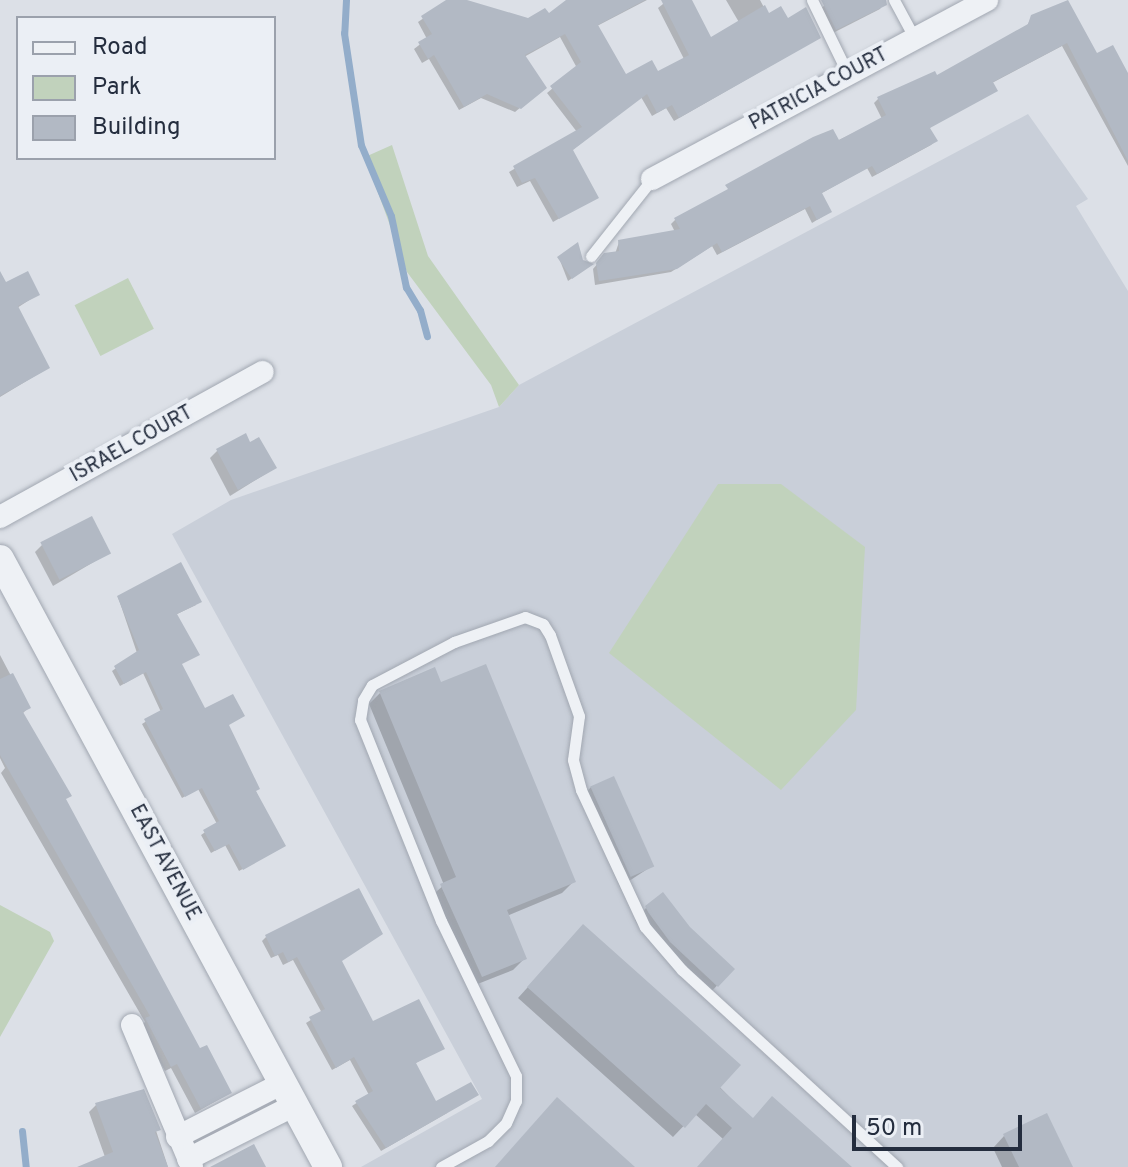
<!DOCTYPE html>
<html>
<head>
<meta charset="utf-8">
<style>
  body { margin:0 }
  #map { position:relative; width:1128px; height:1167px; overflow:hidden; background:#dce0e7; font-family:Overpass,sans-serif }
  div>[style] { position:absolute }
  [style*='--x'] { left:calc(var(--x)*1px); top:calc(var(--y)*1px); width:calc(var(--w)*1px); rotate:calc(var(--a)*1deg) }
  .built>* { inset:0; background:#c9cfd9 }
  .green>* { inset:0; background:#c1d2bc; transform-origin:0 0 }
  .shadow>* { inset:0; background:#0003 }
  .stream>* { height:7px; margin:-3.5px; padding:0 3.5px; transform-origin:3.5px; border-radius:3.5px; background:#93adca }
  .building>* { inset:0; background:#b2b9c4; transform-origin:0 0 }
  .roads { filter:drop-shadow(0 0 2px #a1a7b1) drop-shadow(0 0 2px #a1a7b1) }
  .service>* { height:11px; margin:-5.5px; padding:0 5.5px; transform-origin:5.5px; border-radius:5.5px; background:#eef1f5 }
  .minor>* { height:22px; margin:-11px; padding:0 11px; transform-origin:11px; border-radius:11px; background:#eef1f5 }
  .tertiary>* { height:28px; margin:-14px; padding:0 14px; transform-origin:14px; border-radius:14px; background:#eef1f5 }
  span { translate:-50% -50%; white-space:nowrap; text-align:center; line-height:1.15; -webkit-text-stroke:8px #ebeff5; paint-order:stroke }
  .street-label { font-size:20px; color:#242d3e }
  .legend { position:absolute; left:16px; top:16px; width:260px; height:144px; box-sizing:border-box; background:#ebeff5; border:2px solid #9ba1ac; margin:0; padding:10px 14px; list-style:none; font-size:24px; color:#242d3e }
  .legend li { display:flex; align-items:center; gap:16px; height:40px }
  .legend b { width:40px; border:2px solid #9ba1ac }
  .scale { position:absolute; left:852px; top:1115px; width:170px; height:36px; box-sizing:border-box; border:4px solid #242d3e; border-top:0; padding-left:10px; font-size:24px; line-height:28px; white-space:nowrap; color:#242d3e; -webkit-text-stroke:6px #ebeff5; paint-order:stroke }
</style>
</head>
<body>
<div id="map">
  <div class="built">
    <div style="clip-path:polygon(1028px 114px,1088px 199px,1076px 206px,1128px 291px,1128px 1167px,361px 1167px,482px 1099px,172px 534px,231px 500px,499px 407px,519px 385px)"></div>
  </div>
  <div class="green">
    <div style="clip-path:polygon(392px 145px,428px 256px,519px 385px,499px 407px,491px 385px,407px 272px,365px 157px)"></div>
    <div style="left:128px;top:278px;width:57px;height:60px;rotate:63deg"></div>
    <div style="clip-path:polygon(718px 484px,781px 484px,865px 547px,856px 710px,781px 790px,609px 653px)"></div>
    <div style="clip-path:polygon(0 905px,50px 932px,54px 941px,0 1037px)"></div>
  </div>
  <div class="shadow">
    <div style="clip-path:polygon(450px 0,528px 21px,549px 15px,569px 0,647px 0,597px 26px,625px 77px,658px 74px,684px 59px,658px 8px,668px 0,689px 0,710px 40px,740px 24px,726px 0,760px 0,768px 15px,819px 38px,674px 121px,666px 108px,652px 116px,641px 97px,571px 151px,596px 197px,553px 222px,530px 181px,517px 187px,509px 172px,577px 132px,547px 93px,577px 68px,560px 37px,524px 57px,539px 92px,515px 112px,481px 98px,459px 110px,429px 59px,422px 63px,414px 49px,427px 39px,418px 22px)"></div>
    <div style="clip-path:polygon(831px 0,886px 0,880px 9px,831px 34px,819px 10px)"></div>
    <div style="clip-path:polygon(1032px 16px,1128px 76px,1128px 166px,1062px 46px,992px 83px,928px 129px,935px 141px,931px 145px,872px 177px,867px 168px,820px 194px,830px 212px,812px 223px,805px 209px,717px 255px,712px 246px,671px 272px,595px 285px,593px 269px,605px 255px,615px 254px,619px 242px,675px 232px,671px 224px,675px 220px,882px 119px,874px 103px,878px 99px,937px 78px,1026px 28px)"></div>
    <div style="clip-path:polygon(559px 258px,588px 267px,568px 281px)"></div>
    <div style="clip-path:polygon(0 287px,37px 295px,17px 308px,48px 368px,0 397px)"></div>
    <div style="clip-path:polygon(249px 445px,275px 468px,230px 496px,210px 458px,217px 451px)"></div>
    <div style="clip-path:polygon(42px 545px,109px 553px,53px 586px,35px 552px)"></div>
    <div style="clip-path:polygon(118px 597px,196px 605px,175px 615px,180px 664px,205px 711px,227px 726px,281px 848px,239px 871px,225px 845px,211px 853px,201px 835px,217px 824px,198px 789px,182px 798px,142px 724px,161px 712px,143px 673px,120px 686px,112px 671px,137px 653px)"></div>
    <div style="clip-path:polygon(0 655px,28px 708px,22px 714px,65px 800px,199px 1051px,230px 1093px,195px 1113px,171px 1068px,165px 1071px,140px 1026px,145px 1022px,1px 773px,5px 768px,0 758px)"></div>
    <div style="clip-path:polygon(440px 685px,573px 882px,562px 893px,507px 916px,525px 958px,513px 970px,470px 987px,430px 897px,444px 885px,369px 704px,381px 692px)"></div>
    <div style="clip-path:polygon(591px 787px,652px 866px,620px 887px,580px 799px)"></div>
    <div style="clip-path:polygon(646px 908px,688px 928px,732px 970px,706px 997px,637px 924px,635px 920px)"></div>
    <div style="clip-path:polygon(266px 937px,340px 962px,373px 1024px,442px 1048px,414px 1064px,436px 1104px,447px 1113px,381px 1151px,352px 1106px,369px 1095px,350px 1060px,332px 1070px,306px 1023px,322px 1013px,293px 960px,283px 965px,278px 955px,271px 958px,262px 941px)"></div>
    <div style="clip-path:polygon(573px 937px,752px 1120px,849px 1167px,710px 1167px,723px 1139px,695px 1114px,673px 1137px,518px 998px)"></div>
    <div style="clip-path:polygon(143px 1091px,168px 1167px,99px 1167px,105px 1157px,89px 1112px,96px 1105px)"></div>
    <div style="clip-path:polygon(1004px 1136px,1071px 1167px,1002px 1167px,993px 1148px)"></div>
  </div>
  <div class="stream">
    <div style="--x:346;--y:0;--w:33;--a:93"></div>
    <div style="--x:344;--y:33;--w:113;--a:81.4"></div>
    <div style="--x:361;--y:145;--w:77;--a:67.1"></div>
    <div style="--x:391;--y:216;--w:73;--a:78.1"></div>
    <div style="--x:406;--y:287;--w:27;--a:59"></div>
    <div style="--x:420;--y:310;--w:27;--a:75"></div>
    <div style="--x:22;--y:1131;--w:36;--a:84"></div>
  </div>
  <div class="building">
    <div style="clip-path:polygon(446px 0,467px 0,528px 18px,545px 8px,549px 13px,566px 0,645px 0,598px 25px,626px 74px,652px 60px,658px 71px,689px 55px,661px 0,692px 0,711px 37px,765px 5px,769px 13px,781px 6px,788px 18px,806px 7px,821px 38px,679px 118px,672px 105px,657px 113px,647px 94px,573px 150px,599px 198px,559px 219px,535px 178px,522px 183px,513px 166px,582px 127px,550px 86px,581px 62px,565px 34px,525px 55px,547px 88px,521px 109px,487px 94px,464px 107px,434px 55px,428px 59px,418px 42px,432px 34px,421px 16px)"></div>
    <div style="clip-path:polygon(821px 0,886px 0,887px 5px,836px 30px)"></div>
    <div style="clip-path:polygon(1068px 0,1097px 53px,1113px 45px,1128px 73px,1128px 161px,1067px 43px,993px 82px,998px 91px,930px 128px,938px 141px,877px 174px,872px 166px,822px 193px,832px 212px,817px 220px,810px 206px,722px 252px,717px 243px,677px 269px,599px 281px,596px 263px,604px 253px,619px 251px,618px 240px,680px 229px,674px 218px,728px 189px,725px 185px,813px 137px,833px 129px,839px 140px,886px 115px,877px 97px,935px 71px,937px 75px,1028px 24px,1031px 15px)"></div>
    <div style="clip-path:polygon(578px 242px,583px 260px,594px 264px,572px 279px,557px 257px)"></div>
    <div style="clip-path:polygon(0 271px,6px 282px,28px 271px,40px 295px,18px 306px,50px 368px,0 396px)"></div>
    <div style="clip-path:polygon(246px 433px,250px 442px,259px 437px,277px 468px,238px 490px,216px 449px)"></div>
    <div style="left:92px;top:516px;width:42px;height:58px;rotate:63deg"></div>
    <div style="clip-path:polygon(181px 562px,202px 602px,177px 614px,200px 655px,182px 664px,205px 708px,233px 694px,245px 716px,229px 725px,260px 789px,256px 791px,286px 846px,243px 870px,229px 844px,215px 851px,203px 830px,219px 821px,202px 788px,185px 797px,144px 719px,163px 709px,146px 672px,124px 684px,114px 666px,139px 650px,117px 596px)"></div>
    <div style="clip-path:polygon(486px 664px,576px 882px,507px 910px,527px 959px,482px 977px,440px 884px,456px 877px,379px 691px,435px 667px,441px 682px)"></div>
    <div style="clip-path:polygon(13px 673px,31px 708px,23px 712px,72px 796px,66px 799px,200px 1048px,207px 1045px,232px 1093px,201px 1109px,177px 1064px,171px 1067px,145px 1018px,150px 1016px,0 755px,0 679px)"></div>
    <div style="left:614px;top:776px;width:99px;height:26px;rotate:66deg"></div>
    <div style="clip-path:polygon(359px 888px,383px 934px,342px 961px,373px 1021px,419px 999px,445px 1049px,416px 1063px,436px 1101px,471px 1082px,479px 1095px,386px 1148px,355px 1101px,373px 1091px,354px 1057px,336px 1068px,309px 1017px,325px 1009px,297px 957px,288px 962px,283px 952px,275px 956px,265px 935px)"></div>
    <div style="clip-path:polygon(663px 892px,690px 927px,735px 969px,718px 987px,670px 942px,648px 912px,645px 906px)"></div>
    <div style="clip-path:polygon(583px 924px,741px 1065px,720px 1088px,753px 1118px,772px 1096px,852px 1167px,697px 1167px,732px 1128px,706px 1104px,685px 1128px,527px 987px)"></div>
    <div style="clip-path:polygon(144px 1089px,161px 1130px,155px 1132px,168px 1167px,77px 1167px,113px 1152px,95px 1103px)"></div>
    <div style="clip-path:polygon(557px 1097px,635px 1167px,495px 1167px)"></div>
    <div style="clip-path:polygon(1047px 1113px,1073px 1167px,1019px 1167px,1003px 1134px)"></div>
    <div style="clip-path:polygon(254px 1144px,266px 1167px,210px 1167px)"></div>
  </div>
  <div class="roads">
    <div class="service">
      <div style="--x:812;--y:0;--w:82;--a:64.1"></div>
      <div style="--x:894;--y:0;--w:44;--a:61.7"></div>
      <div style="--x:591;--y:256;--w:98;--a:-51.6"></div>
      <div style="--x:441;--y:1167;--w:54;--a:-29"></div>
      <div style="--x:488;--y:1141;--w:25;--a:-45"></div>
      <div style="--x:506;--y:1123;--w:24;--a:-66"></div>
      <div style="--x:516;--y:1101;--w:25;--a:-90"></div>
      <div style="--x:516;--y:1076;--w:172;--a:-115.8"></div>
      <div style="--x:441;--y:921;--w:217;--a:-111.9"></div>
      <div style="--x:360;--y:720;--w:20;--a:-81"></div>
      <div style="--x:363;--y:700;--w:17;--a:-59"></div>
      <div style="--x:372;--y:685;--w:93;--a:-27.7"></div>
      <div style="--x:454;--y:642;--w:75;--a:-19.4"></div>
      <div style="--x:525;--y:617;--w:19;--a:21"></div>
      <div style="--x:543;--y:624;--w:13;--a:58"></div>
      <div style="--x:550;--y:635;--w:86;--a:70.3"></div>
      <div style="--x:579;--y:716;--w:44;--a:97.8"></div>
      <div style="--x:573;--y:760;--w:31;--a:75"></div>
      <div style="--x:581;--y:790;--w:151;--a:65"></div>
      <div style="--x:645;--y:927;--w:57;--a:49.3"></div>
      <div style="--x:682;--y:970;--w:292;--a:42.5"></div>
    </div>
    <div class="minor">
      <div style="--x:652;--y:179;--w:380;--a:-28.1"></div>
      <div style="--x:0;--y:517;--w:300;--a:-28.9"></div>
      <div style="--x:132;--y:1025;--w:154;--a:67.1"></div>
      <div style="--x:177;--y:1137;--w:119;--a:-27"></div>
      <div style="--x:188;--y:1159;--w:120;--a:-26.8"></div>
    </div>
    <div class="tertiary">
      <div style="--x:0;--y:559;--w:691;--a:61.65"></div>
    </div>
  </div>
  <div class="street-label">
    <span style="left:819px;top:90px;rotate:-28deg">PATRICIA COURT</span>
    <span style="left:132px;top:445px;rotate:-29deg">ISRAEL COURT</span>
    <span style="left:164px;top:863px;rotate:62deg">EAST AVENUE</span>
  </div>
  <ul class="legend">
  <li><b style="height:10px;background:#eef1f5"></b>Road</li>
  <li><b style="height:22px;background:#c1d2bc"></b>Park</li>
  <li><b style="height:22px;background:#b2b9c4"></b>Building</li>
  </ul>
  <div class="scale">50 m</div>
</div>
</body>
</html>
